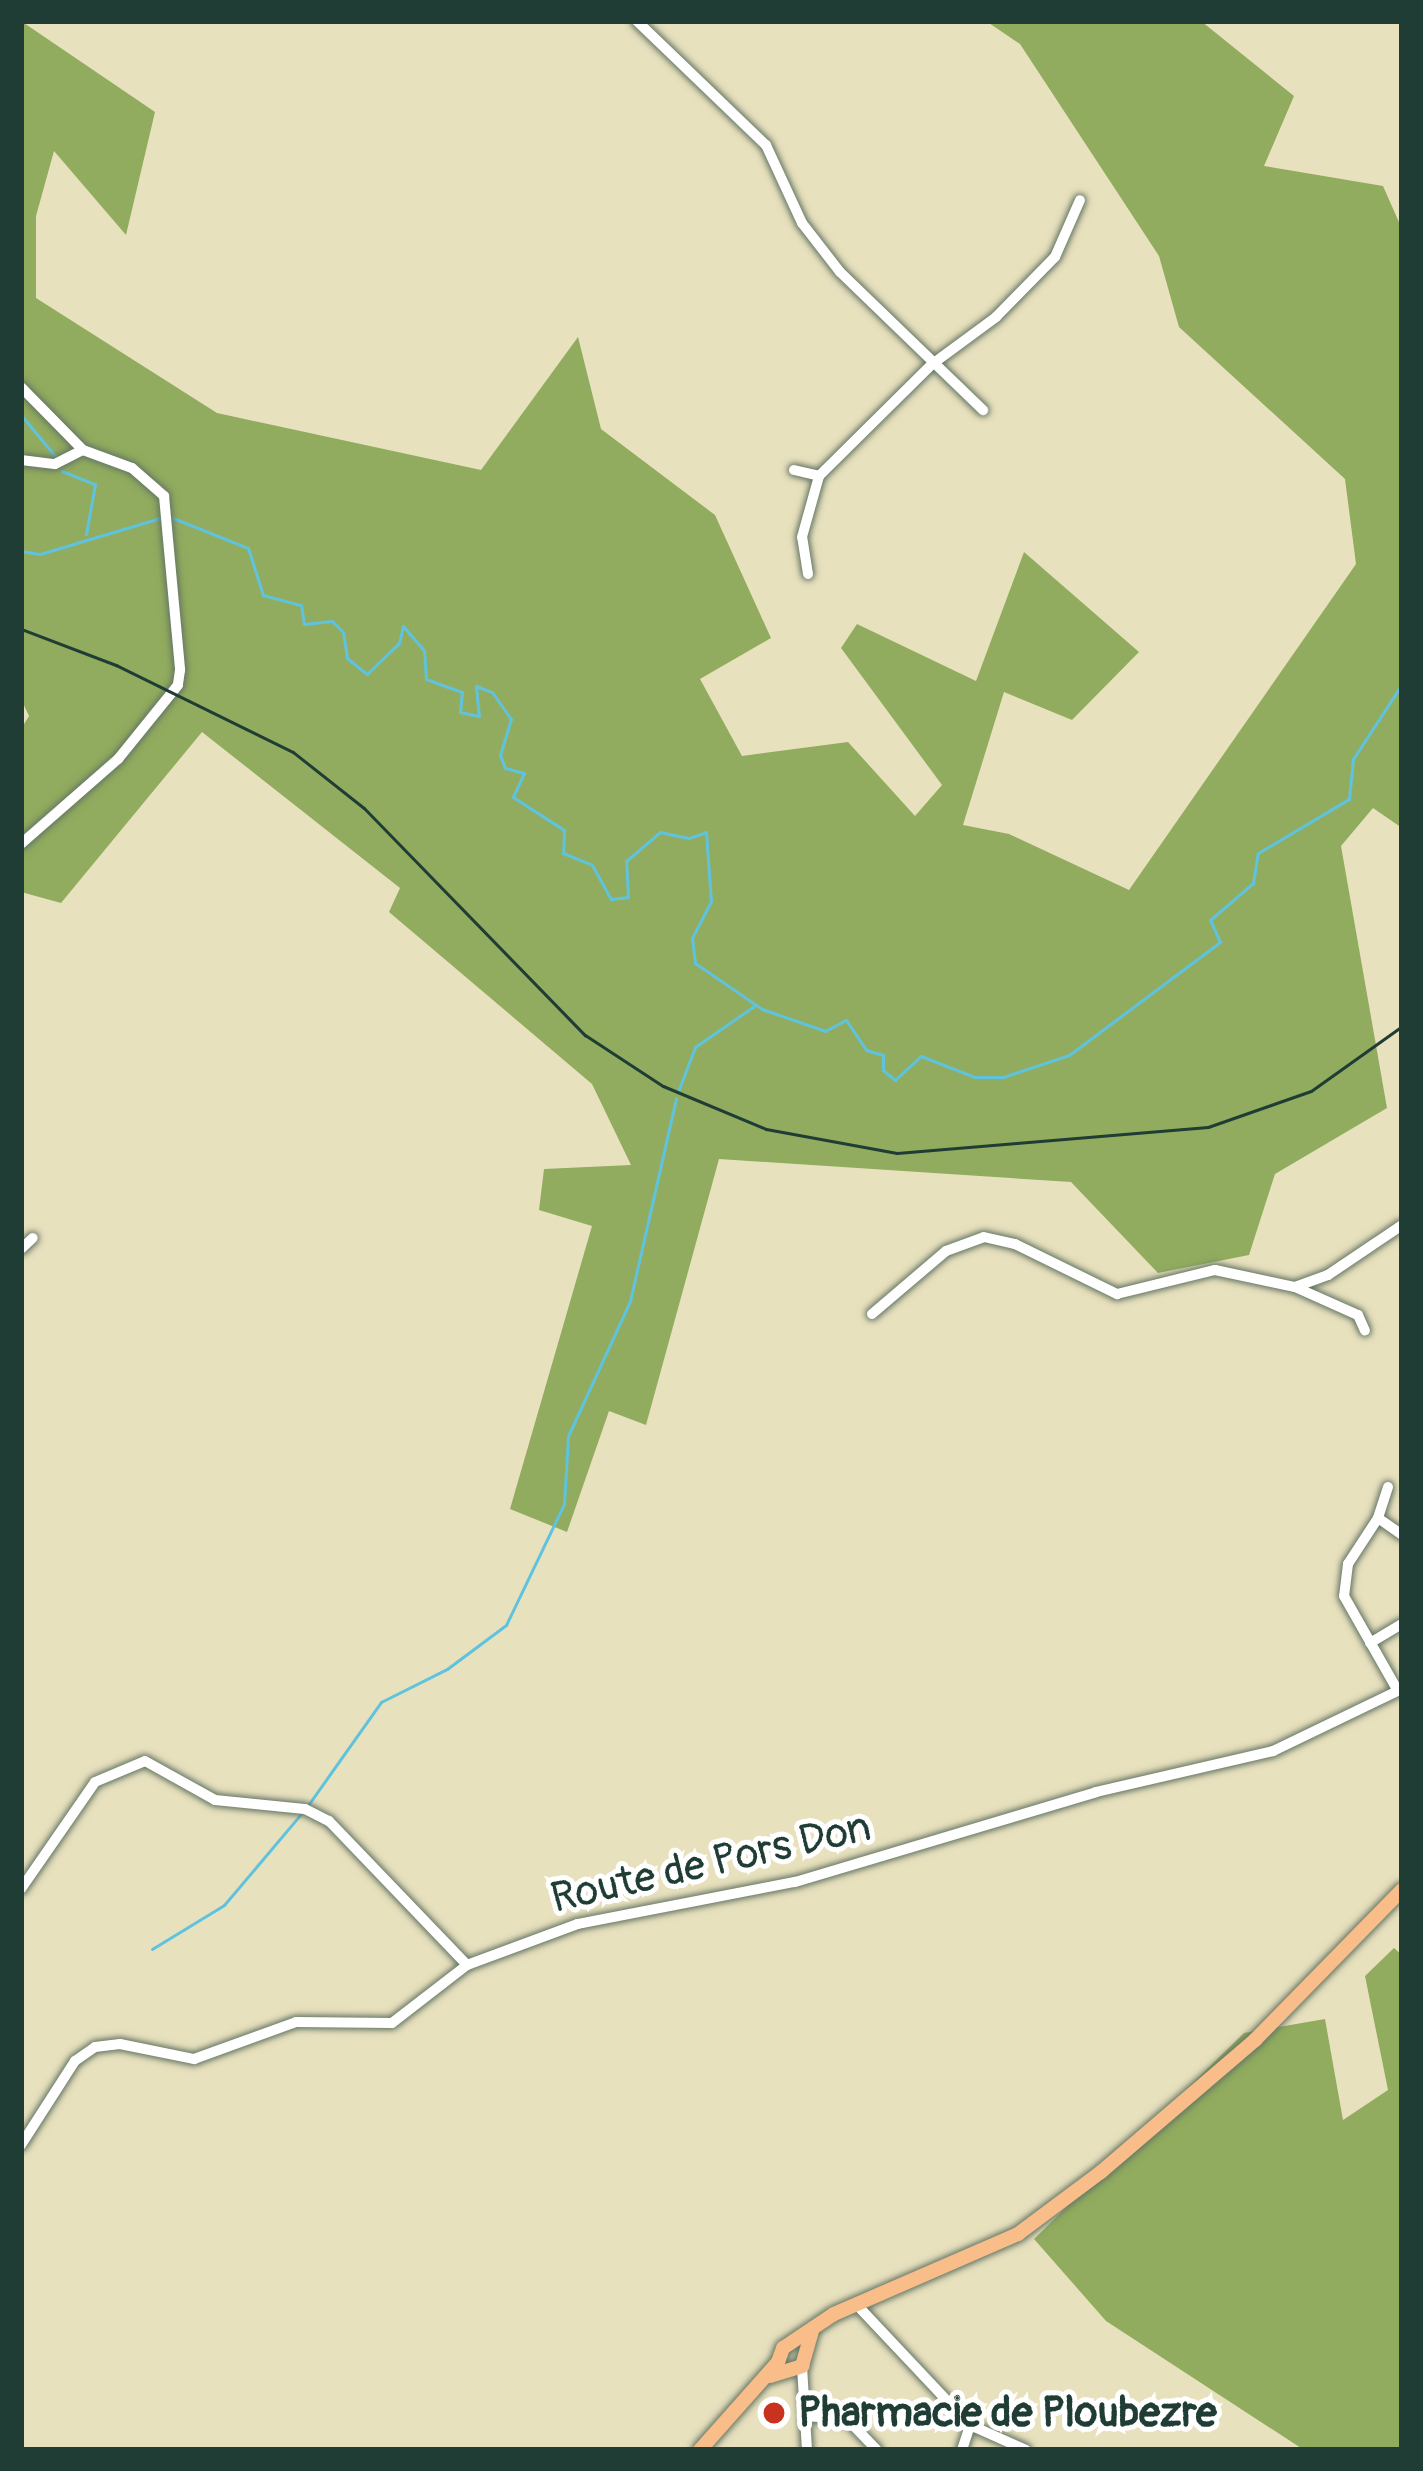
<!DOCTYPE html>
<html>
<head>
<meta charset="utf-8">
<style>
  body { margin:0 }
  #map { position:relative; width:1423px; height:2471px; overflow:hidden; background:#e8e1be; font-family:Pangolin,sans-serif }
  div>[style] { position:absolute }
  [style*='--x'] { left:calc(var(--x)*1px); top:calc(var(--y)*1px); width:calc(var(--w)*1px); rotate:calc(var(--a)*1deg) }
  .forest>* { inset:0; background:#91ac5e }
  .stream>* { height:3px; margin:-1.5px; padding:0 1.5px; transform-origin:1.5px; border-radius:1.5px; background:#60c3de }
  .roads { filter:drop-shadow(0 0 3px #657664) drop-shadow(0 0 3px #657664) }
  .minor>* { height:10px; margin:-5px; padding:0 5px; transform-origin:5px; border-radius:5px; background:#fff }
  .major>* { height:14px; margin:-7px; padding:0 7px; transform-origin:7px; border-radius:7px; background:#f8bd88 }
  .rail>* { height:3px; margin:-1.5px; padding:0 1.5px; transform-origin:1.5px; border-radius:1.5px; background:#1f3d34 }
  .dots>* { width:33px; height:33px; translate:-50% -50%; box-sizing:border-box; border:6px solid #fff; border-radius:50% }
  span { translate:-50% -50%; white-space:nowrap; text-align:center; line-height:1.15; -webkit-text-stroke:10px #fff; paint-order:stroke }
  .street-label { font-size:42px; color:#1f3d34 }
  .poi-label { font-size:42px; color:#1f3d34; font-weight:700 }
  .left { translate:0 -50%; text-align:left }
  .frame { position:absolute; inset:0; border:24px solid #1f3d34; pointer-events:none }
</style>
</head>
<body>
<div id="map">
  <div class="forest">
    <div style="clip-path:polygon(21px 21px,155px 112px,126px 235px,54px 151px,36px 216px,36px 298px,217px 413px,481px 470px,578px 337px,601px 429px,715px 515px,771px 638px,700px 679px,742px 756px,848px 742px,915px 816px,942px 785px,841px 648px,857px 624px,976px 681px,1024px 552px,1139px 652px,1072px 720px,1004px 692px,963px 825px,1009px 834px,1129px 890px,1356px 564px,1345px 479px,1179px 327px,1159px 256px,1020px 44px,986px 21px,1201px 21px,1294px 96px,1264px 166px,1383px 186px,1402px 229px,1402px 828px,1373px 808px,1341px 846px,1387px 1108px,1275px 1174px,1249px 1255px,1158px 1273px,1071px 1182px,719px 1159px,646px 1425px,609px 1411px,567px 1532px,510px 1509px,592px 1226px,539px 1210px,544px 1169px,631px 1165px,592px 1084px,389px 912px,400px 888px,202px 732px,61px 903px,21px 892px,21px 729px,29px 716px,21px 699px)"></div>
    <div style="clip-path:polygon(1394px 1948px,1402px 1955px,1402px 2450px,1304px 2450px,1106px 2321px,1034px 2239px,1244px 2033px,1325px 2019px,1343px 2120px,1388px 2090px,1365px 1976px)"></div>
  </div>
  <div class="stream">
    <div style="--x:21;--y:415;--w:53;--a:50.3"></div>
    <div style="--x:62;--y:471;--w:35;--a:22"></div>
    <div style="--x:95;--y:484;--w:51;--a:100.2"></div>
    <div style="--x:173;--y:518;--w:81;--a:21.8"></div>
    <div style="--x:248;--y:548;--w:49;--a:72.3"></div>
    <div style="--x:263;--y:595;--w:39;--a:15"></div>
    <div style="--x:301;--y:605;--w:19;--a:81"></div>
    <div style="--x:304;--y:624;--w:28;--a:-6"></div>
    <div style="--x:332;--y:621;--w:16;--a:45"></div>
    <div style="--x:343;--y:632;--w:26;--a:81"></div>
    <div style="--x:347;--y:658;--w:26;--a:39"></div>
    <div style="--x:367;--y:674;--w:45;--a:-44.1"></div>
    <div style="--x:399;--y:643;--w:17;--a:-77"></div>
    <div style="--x:403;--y:626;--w:32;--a:49"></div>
    <div style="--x:424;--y:650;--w:29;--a:86"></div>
    <div style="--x:426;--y:679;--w:38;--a:20"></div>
    <div style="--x:462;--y:692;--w:20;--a:96"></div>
    <div style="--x:460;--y:712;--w:19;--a:12"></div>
    <div style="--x:479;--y:716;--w:30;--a:-96"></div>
    <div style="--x:476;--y:686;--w:17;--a:21"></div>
    <div style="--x:492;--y:692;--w:33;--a:55"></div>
    <div style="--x:511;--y:719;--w:38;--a:107"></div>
    <div style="--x:500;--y:755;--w:14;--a:69"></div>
    <div style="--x:505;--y:768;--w:20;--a:15"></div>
    <div style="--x:524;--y:773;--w:26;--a:115"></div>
    <div style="--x:513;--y:797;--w:61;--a:32.9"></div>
    <div style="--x:564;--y:830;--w:23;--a:92"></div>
    <div style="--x:563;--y:853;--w:31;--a:22"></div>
    <div style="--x:592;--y:865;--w:39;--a:61"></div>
    <div style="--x:611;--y:899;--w:17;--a:-7"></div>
    <div style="--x:628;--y:897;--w:36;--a:-93"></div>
    <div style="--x:626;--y:861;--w:45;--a:-40.5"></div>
    <div style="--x:660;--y:832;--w:30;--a:12"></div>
    <div style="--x:689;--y:838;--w:18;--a:-19"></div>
    <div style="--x:706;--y:832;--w:69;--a:85.9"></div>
    <div style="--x:711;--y:901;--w:42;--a:117.2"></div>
    <div style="--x:692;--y:938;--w:25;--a:83"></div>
    <div style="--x:695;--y:963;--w:81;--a:34.5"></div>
    <div style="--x:762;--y:1009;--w:67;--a:19.2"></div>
    <div style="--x:825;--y:1031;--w:24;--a:-28"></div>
    <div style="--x:846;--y:1020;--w:36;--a:56"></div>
    <div style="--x:866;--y:1050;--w:18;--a:16"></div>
    <div style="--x:883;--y:1055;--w:15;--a:90"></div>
    <div style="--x:883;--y:1070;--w:16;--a:40"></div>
    <div style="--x:895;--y:1080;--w:35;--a:-43"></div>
    <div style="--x:921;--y:1056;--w:58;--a:21.3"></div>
    <div style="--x:975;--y:1077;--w:28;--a:0"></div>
    <div style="--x:1003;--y:1077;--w:70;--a:-18.4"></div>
    <div style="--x:1069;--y:1055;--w:189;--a:-36.8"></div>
    <div style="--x:1220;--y:942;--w:24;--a:-114"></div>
    <div style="--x:1210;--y:920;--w:57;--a:-40.7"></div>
    <div style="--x:1253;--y:883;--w:30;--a:-81"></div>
    <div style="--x:1258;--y:853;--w:106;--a:-30.7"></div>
    <div style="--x:1349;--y:799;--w:40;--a:-84.3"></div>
    <div style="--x:1353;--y:759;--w:90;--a:-56.8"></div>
    <div style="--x:21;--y:551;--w:19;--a:9"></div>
    <div style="--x:40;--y:554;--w:128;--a:-16.7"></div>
    <div style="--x:679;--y:1089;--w:45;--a:-69.1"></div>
    <div style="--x:695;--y:1047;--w:72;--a:-34.8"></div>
    <div style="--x:306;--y:1808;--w:130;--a:-54.7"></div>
    <div style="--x:381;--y:1702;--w:74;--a:-26.6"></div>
    <div style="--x:447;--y:1669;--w:74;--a:-36.7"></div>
    <div style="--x:506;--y:1625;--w:134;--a:-64.4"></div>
    <div style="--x:564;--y:1504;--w:68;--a:-86.6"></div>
    <div style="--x:568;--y:1436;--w:149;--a:-65.3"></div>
    <div style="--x:630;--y:1301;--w:208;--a:-77.2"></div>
    <div style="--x:152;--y:1949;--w:84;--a:-31.4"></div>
    <div style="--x:224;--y:1905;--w:118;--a:-49.8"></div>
  </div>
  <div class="roads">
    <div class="minor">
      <div style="--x:637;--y:21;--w:179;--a:43.9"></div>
      <div style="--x:766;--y:145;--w:86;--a:65.2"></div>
      <div style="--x:802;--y:223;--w:62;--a:52.2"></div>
      <div style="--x:840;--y:272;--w:199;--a:44"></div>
      <div style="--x:21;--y:387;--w:88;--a:45.5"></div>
      <div style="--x:83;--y:450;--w:52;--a:20.2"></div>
      <div style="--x:132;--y:468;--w:43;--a:41.2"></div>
      <div style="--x:164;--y:496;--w:175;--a:84.7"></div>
      <div style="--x:180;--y:670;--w:15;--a:98"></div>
      <div style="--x:178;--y:685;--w:95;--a:129"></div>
      <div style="--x:118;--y:759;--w:129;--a:138.8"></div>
      <div style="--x:21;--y:460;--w:34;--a:7"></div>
      <div style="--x:55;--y:464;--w:31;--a:-27"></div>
      <div style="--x:794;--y:470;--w:26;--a:13"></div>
      <div style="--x:819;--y:476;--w:158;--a:-44.7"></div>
      <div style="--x:931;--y:365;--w:81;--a:-36.4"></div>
      <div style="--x:996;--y:317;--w:84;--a:-45.5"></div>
      <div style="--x:1055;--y:257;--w:62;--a:-66.3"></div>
      <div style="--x:808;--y:574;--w:37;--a:-99"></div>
      <div style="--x:802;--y:537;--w:63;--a:-74.4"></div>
      <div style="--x:21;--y:1249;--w:16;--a:-43"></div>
      <div style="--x:1295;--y:1287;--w:69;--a:24"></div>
      <div style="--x:1358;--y:1315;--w:17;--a:66"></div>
      <div style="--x:872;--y:1314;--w:97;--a:-40.4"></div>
      <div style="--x:946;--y:1251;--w:40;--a:-20.2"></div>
      <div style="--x:984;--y:1237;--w:32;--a:13"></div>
      <div style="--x:1015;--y:1244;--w:114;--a:26.1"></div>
      <div style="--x:1117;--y:1294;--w:101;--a:-13.8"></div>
      <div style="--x:1215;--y:1270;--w:82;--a:12"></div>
      <div style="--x:1295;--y:1287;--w:35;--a:-20"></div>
      <div style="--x:1328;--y:1275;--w:89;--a:-34"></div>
      <div style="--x:1388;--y:1487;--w:33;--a:108"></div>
      <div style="--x:1378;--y:1518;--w:55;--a:123.1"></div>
      <div style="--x:1348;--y:1564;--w:32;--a:97"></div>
      <div style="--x:1344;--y:1596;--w:109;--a:60.4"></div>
      <div style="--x:1378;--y:1518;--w:29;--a:35"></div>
      <div style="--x:1370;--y:1643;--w:37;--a:-31"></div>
      <div style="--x:21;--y:1889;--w:130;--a:-55.3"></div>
      <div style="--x:95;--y:1782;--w:54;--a:-22.8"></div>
      <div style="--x:145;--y:1761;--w:80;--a:29.1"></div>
      <div style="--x:215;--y:1800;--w:90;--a:5.7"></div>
      <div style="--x:305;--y:1809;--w:27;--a:27"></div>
      <div style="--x:329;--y:1821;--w:199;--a:46.2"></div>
      <div style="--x:21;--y:2145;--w:100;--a:-57.3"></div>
      <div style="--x:75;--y:2061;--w:24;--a:-35"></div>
      <div style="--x:95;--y:2047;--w:25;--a:-7"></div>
      <div style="--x:120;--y:2044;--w:76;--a:11.5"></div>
      <div style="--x:194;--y:2059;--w:109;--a:-19.9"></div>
      <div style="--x:296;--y:2022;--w:96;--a:0.6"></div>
      <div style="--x:392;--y:2023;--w:95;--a:-37.7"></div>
      <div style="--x:467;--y:1965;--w:118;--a:-20.3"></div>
      <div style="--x:578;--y:1924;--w:221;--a:-11"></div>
      <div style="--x:795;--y:1882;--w:314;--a:-16.6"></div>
      <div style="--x:1096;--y:1792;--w:182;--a:-13"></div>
      <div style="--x:1273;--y:1751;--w:143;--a:-25.7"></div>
      <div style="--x:856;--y:2304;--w:166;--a:46.7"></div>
      <div style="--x:970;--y:2425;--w:61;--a:24.1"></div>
      <div style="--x:802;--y:2366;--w:84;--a:86.6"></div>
      <div style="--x:808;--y:2416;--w:40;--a:5.7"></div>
      <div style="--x:848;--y:2420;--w:42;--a:46"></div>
      <div style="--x:962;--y:2450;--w:26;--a:-72"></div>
    </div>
    <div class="major">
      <div style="--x:778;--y:2362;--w:15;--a:-70"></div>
      <div style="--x:783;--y:2348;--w:61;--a:-33.7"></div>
      <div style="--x:834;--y:2314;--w:201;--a:-23.5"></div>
      <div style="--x:1018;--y:2234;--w:104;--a:-36.8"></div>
      <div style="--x:1101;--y:2172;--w:203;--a:-40.6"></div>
      <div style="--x:1255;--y:2040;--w:210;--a:-45.6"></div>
      <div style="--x:770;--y:2376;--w:34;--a:-17"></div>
      <div style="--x:802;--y:2366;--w:36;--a:-74"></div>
      <div style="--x:700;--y:2450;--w:118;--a:-48.4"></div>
    </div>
  </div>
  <div class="rail">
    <div style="--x:21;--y:629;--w:102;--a:20.8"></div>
    <div style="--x:116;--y:665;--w:197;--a:26.2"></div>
    <div style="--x:293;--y:752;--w:90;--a:38.3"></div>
    <div style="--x:364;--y:808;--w:317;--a:45.8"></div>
    <div style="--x:585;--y:1035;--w:93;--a:33.2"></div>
    <div style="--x:663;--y:1086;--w:112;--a:22.7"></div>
    <div style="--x:766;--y:1129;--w:133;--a:10.4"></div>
    <div style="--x:897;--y:1153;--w:312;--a:-4.8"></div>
    <div style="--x:1208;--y:1127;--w:109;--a:-19.3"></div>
    <div style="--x:1311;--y:1091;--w:112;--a:-35.5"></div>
  </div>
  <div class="dots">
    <div style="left:774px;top:2413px;background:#c8321e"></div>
  </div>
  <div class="street-label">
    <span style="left:711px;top:1863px;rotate:-13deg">Route de Pors Don</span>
  </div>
  <div class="poi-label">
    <span class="left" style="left:798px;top:2413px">Pharmacie de Ploubezre</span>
  </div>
  <div class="frame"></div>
</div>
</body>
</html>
